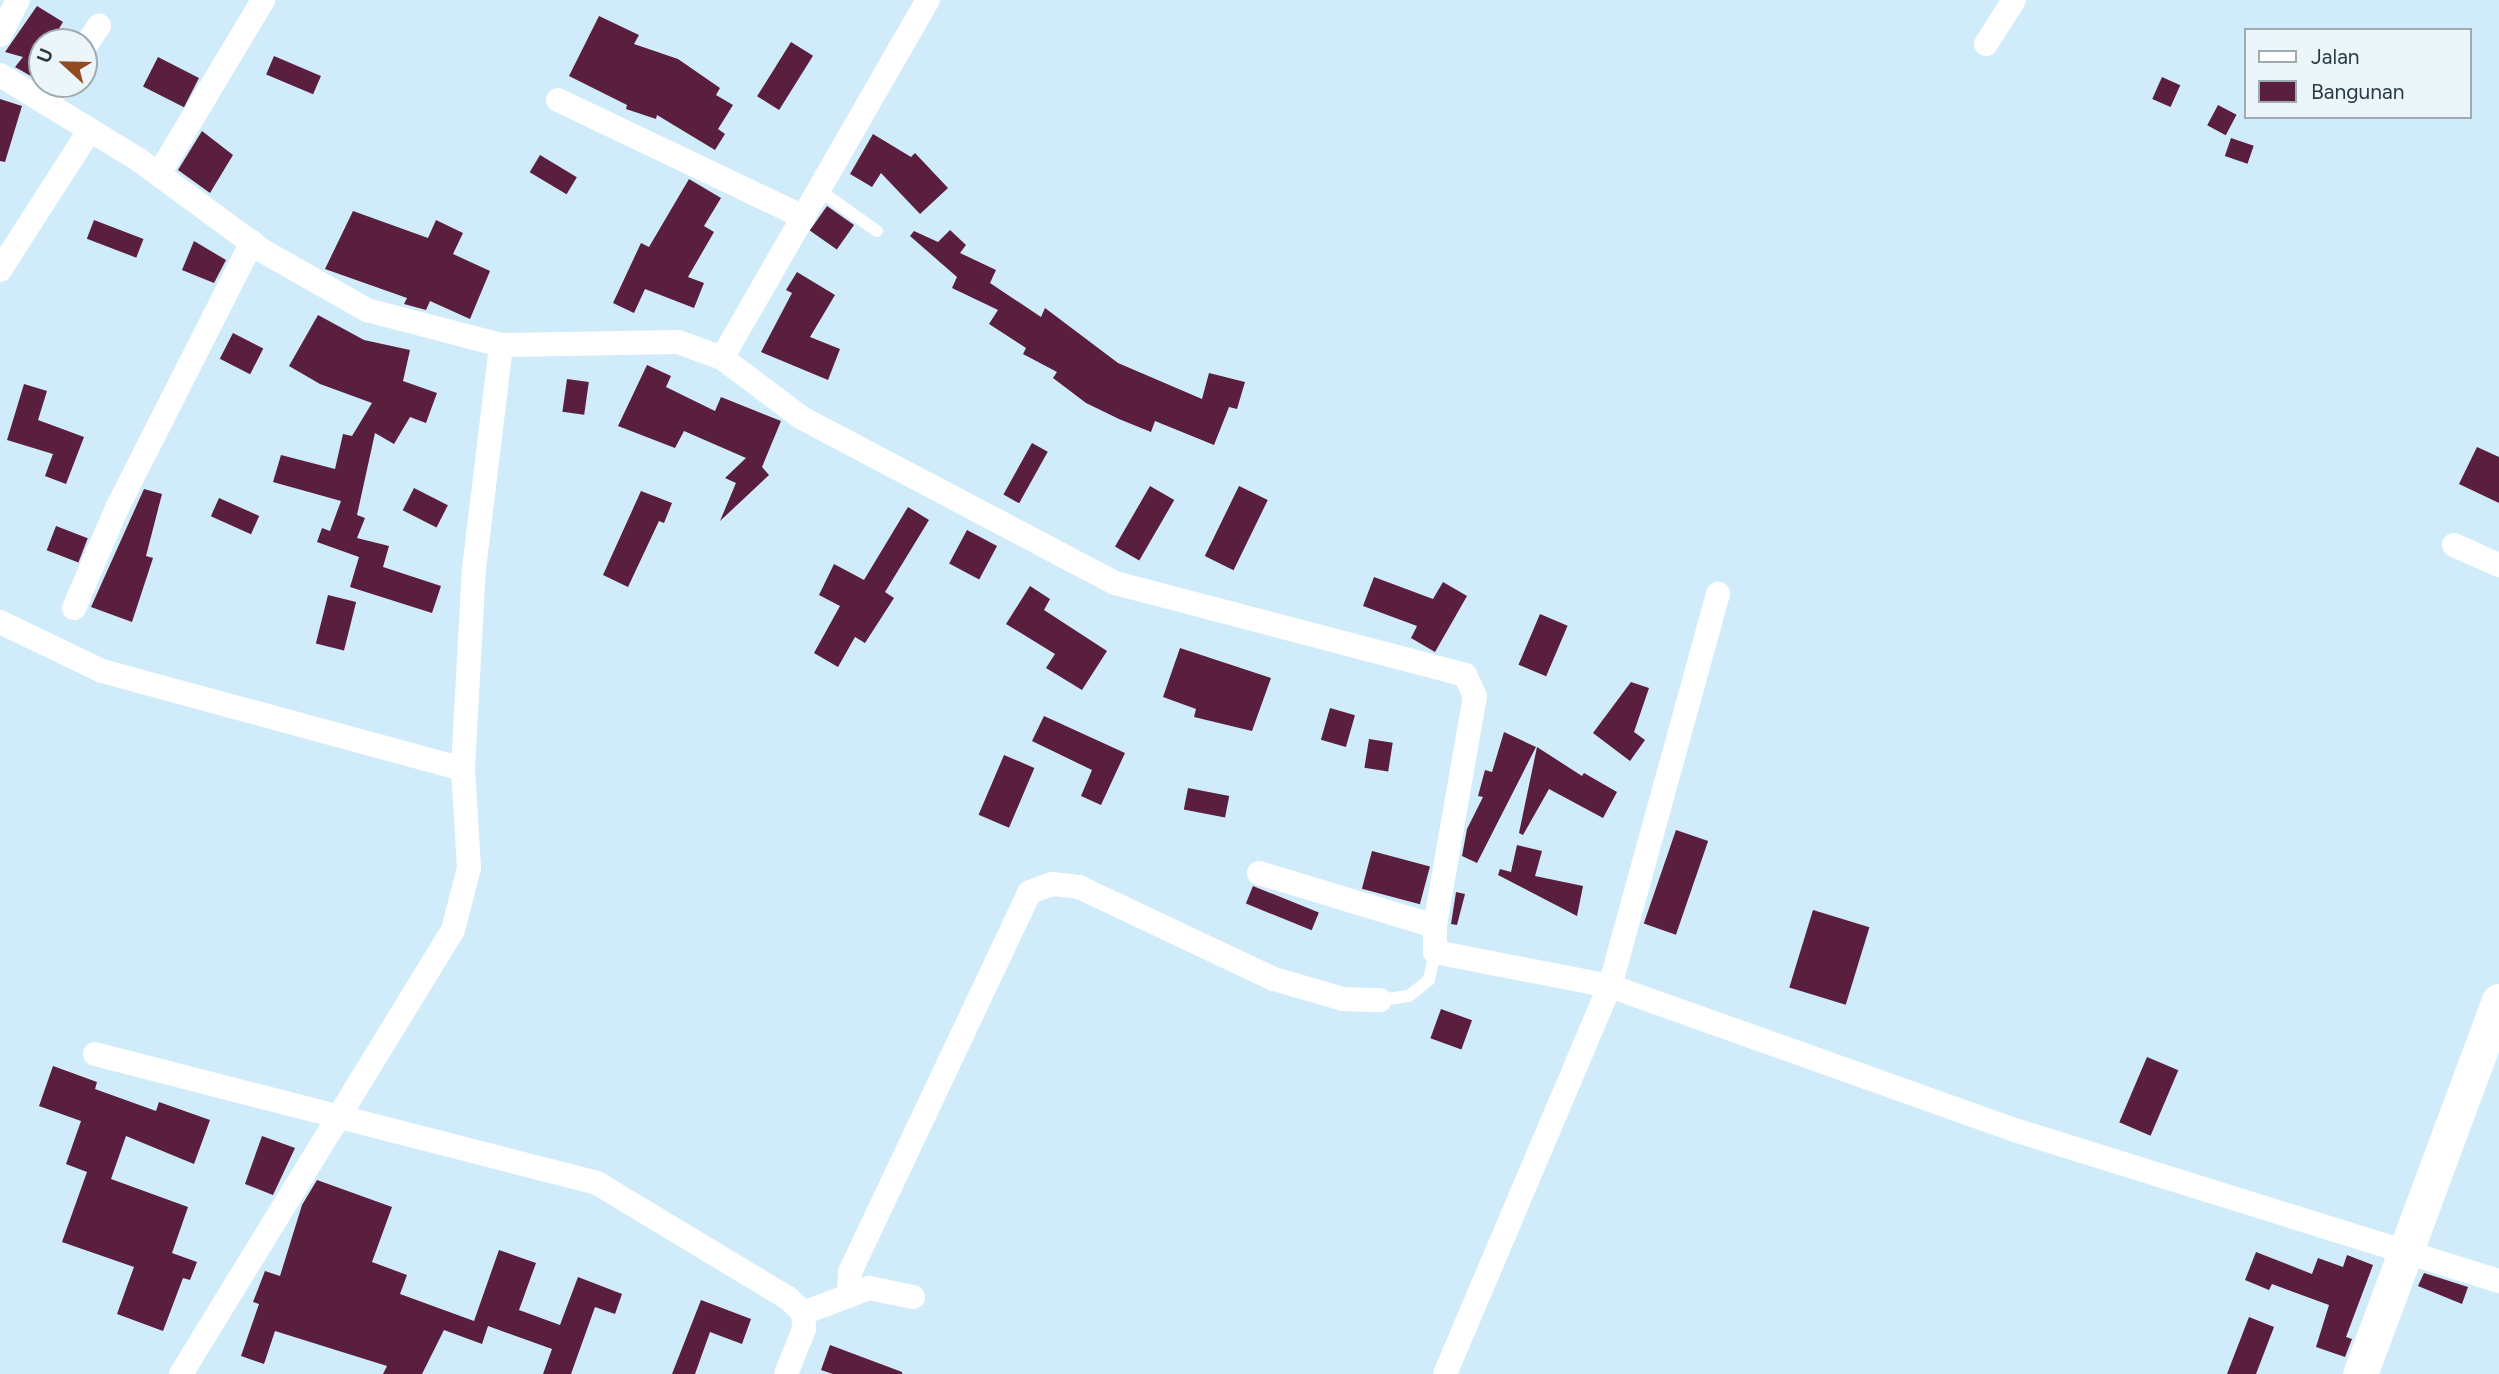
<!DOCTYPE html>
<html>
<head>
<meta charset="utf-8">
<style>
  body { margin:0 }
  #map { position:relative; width:2499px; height:1374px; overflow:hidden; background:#d0ebf9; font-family:Figtree,sans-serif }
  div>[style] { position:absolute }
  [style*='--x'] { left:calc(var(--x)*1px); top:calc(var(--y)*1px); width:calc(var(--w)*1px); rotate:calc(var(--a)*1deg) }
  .building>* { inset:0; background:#5a1e3f; transform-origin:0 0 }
  .lane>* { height:12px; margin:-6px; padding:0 6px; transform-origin:6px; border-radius:6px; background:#fff }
  .street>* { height:24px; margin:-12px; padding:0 12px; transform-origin:12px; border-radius:12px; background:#fff }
  .secondary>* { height:35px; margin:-17.5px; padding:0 17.5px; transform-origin:17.5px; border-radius:17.5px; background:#fff }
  span { translate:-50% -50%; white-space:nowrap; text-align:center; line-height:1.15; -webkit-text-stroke:7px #ecf5fa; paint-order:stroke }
  .legend { position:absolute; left:2244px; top:28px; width:228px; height:91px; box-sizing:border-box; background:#ecf5fa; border:2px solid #9eabb1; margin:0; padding:9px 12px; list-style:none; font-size:21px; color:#283b44 }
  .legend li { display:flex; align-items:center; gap:14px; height:35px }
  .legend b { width:35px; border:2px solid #9eabb1 }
  .north { position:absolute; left:28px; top:28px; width:70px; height:70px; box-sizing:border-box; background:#ecf5fa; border:2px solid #9eabb1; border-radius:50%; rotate:292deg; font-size:19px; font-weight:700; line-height:28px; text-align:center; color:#283b44 }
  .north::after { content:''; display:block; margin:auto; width:24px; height:32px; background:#904b20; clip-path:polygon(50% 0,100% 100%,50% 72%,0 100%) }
</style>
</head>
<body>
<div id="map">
  <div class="building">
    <div style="clip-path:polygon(37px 6px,63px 22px,51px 42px,42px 42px,42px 71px,36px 79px,15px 67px,23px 57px,5px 52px)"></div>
    <div style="clip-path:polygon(599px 16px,639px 35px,634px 44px,678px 59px,720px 88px,716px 95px,733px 105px,718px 129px,725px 134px,715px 150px,657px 115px,656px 119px,626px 109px,627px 105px,569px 76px)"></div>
    <div style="left:791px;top:42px;width:26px;height:64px;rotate:32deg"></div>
    <div style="left:274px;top:56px;width:51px;height:20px;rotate:23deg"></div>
    <div style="left:158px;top:57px;width:46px;height:33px;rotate:27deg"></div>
    <div style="left:2162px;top:77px;width:20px;height:24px;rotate:24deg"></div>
    <div style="clip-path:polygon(0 99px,22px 106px,5px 162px,0 161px)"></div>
    <div style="left:2218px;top:105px;width:21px;height:23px;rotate:28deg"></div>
    <div style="clip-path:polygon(202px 131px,233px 155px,210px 193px,178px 170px)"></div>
    <div style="clip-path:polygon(873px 134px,911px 157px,915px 153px,948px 188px,920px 214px,881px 173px,872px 187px,850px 174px)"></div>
    <div style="left:2231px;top:138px;width:24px;height:19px;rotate:19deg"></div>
    <div style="left:540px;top:155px;width:43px;height:20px;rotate:31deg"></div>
    <div style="clip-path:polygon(689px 179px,721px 198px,704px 226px,714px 232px,688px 277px,704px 283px,694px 308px,645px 289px,634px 313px,613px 303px,641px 243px,649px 247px)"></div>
    <div style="left:827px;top:206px;width:33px;height:30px;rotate:35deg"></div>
    <div style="clip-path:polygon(353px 211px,428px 238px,436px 220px,463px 233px,453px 254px,490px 271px,470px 319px,430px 301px,426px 310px,404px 304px,407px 298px,325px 269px)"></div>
    <div style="left:94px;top:220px;width:53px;height:20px;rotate:21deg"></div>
    <div style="clip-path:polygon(950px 230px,966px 245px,960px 253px,996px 270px,990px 283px,1041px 317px,1045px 308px,1118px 363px,1202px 399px,1209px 373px,1245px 382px,1237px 409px,1229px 407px,1214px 445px,1155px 421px,1151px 432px,1119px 419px,1086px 403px,1053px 378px,1057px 372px,1023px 354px,1026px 348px,989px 324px,998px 310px,952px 288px,957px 277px,910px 236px,914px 231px,938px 242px)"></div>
    <div style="clip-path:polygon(194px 241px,226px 260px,214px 283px,182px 270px)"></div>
    <div style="clip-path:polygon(797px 272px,835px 295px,810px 337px,840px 349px,828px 380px,761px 352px,792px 293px,786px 290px)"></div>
    <div style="clip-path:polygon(318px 315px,364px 340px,410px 350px,403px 381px,437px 393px,426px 423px,410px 417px,394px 444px,375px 433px,357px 515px,365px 518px,357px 538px,389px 546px,383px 567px,441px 586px,432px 613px,350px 587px,359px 557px,317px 542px,322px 528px,330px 531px,341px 501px,273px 482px,281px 455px,335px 469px,343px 434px,352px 436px,372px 403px,320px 384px,289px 366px)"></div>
    <div style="left:233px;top:333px;width:34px;height:29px;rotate:27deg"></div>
    <div style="clip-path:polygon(647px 365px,671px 376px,666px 387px,715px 411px,721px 397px,781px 421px,762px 467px,769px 475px,720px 521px,736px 483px,725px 478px,746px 458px,684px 431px,675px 448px,618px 426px)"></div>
    <div style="left:567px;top:379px;width:22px;height:33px;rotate:8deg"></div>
    <div style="clip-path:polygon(24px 384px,47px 391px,38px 420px,84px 437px,66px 484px,45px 476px,53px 454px,7px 440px)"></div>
    <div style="left:1032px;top:443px;width:18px;height:59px;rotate:29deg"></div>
    <div style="clip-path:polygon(2477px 447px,2499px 457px,2499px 503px,2459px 484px)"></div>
    <div style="left:1150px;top:486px;width:28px;height:70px;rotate:30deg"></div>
    <div style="left:1239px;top:486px;width:32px;height:78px;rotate:26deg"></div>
    <div style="left:414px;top:488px;width:38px;height:25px;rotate:27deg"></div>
    <div style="clip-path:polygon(144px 489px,162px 494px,146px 556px,153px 558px,132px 622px,91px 607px)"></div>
    <div style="clip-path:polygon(641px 491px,672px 503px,664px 523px,659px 521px,628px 587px,603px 575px)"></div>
    <div style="left:219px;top:498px;width:44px;height:20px;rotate:24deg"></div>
    <div style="clip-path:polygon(908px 507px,929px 520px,885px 592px,894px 598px,865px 643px,855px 637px,838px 667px,814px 653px,840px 606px,819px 595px,834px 564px,864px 580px)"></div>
    <div style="left:56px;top:526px;width:34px;height:26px;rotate:21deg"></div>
    <div style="left:967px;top:530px;width:34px;height:38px;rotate:28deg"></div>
    <div style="clip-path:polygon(1374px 577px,1433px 599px,1443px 582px,1467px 596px,1435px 652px,1411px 638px,1417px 626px,1363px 606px)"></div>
    <div style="clip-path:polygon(1030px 586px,1050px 599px,1044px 610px,1107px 651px,1082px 690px,1046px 668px,1055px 654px,1006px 624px)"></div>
    <div style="left:328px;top:595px;width:29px;height:50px;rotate:14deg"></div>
    <div style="left:1540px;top:614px;width:30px;height:55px;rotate:23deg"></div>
    <div style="clip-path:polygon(1180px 648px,1271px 678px,1252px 731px,1194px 717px,1196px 709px,1163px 697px)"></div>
    <div style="clip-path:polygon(1631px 682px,1649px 688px,1634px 732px,1645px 740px,1630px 761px,1593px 733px)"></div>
    <div style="left:1330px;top:708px;width:26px;height:33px;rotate:16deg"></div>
    <div style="clip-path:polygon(1044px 716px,1125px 753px,1101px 805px,1081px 796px,1092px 770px,1032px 741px)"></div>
    <div style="clip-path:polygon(1504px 732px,1536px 747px,1477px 863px,1462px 856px,1467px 829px,1483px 797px,1478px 796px,1485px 770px,1492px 772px)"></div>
    <div style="left:1369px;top:739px;width:24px;height:29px;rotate:9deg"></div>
    <div style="clip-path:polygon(1537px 747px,1582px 776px,1584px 773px,1617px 792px,1603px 818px,1549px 789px,1523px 835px,1519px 833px)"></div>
    <div style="left:1004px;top:755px;width:33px;height:65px;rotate:23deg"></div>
    <div style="left:1188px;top:788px;width:42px;height:22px;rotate:11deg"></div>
    <div style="left:1676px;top:830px;width:34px;height:99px;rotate:19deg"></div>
    <div style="clip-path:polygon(1517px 845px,1542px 851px,1535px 876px,1583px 886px,1577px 916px,1498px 875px,1500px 869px,1511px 872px)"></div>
    <div style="left:1372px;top:851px;width:60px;height:39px;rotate:15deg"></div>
    <div style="left:1253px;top:886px;width:71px;height:19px;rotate:22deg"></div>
    <div style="clip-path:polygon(1456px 892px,1465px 894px,1457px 925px,1451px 924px)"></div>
    <div style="left:1813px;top:910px;width:59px;height:81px;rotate:17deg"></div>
    <div style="left:1441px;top:1009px;width:33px;height:31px;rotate:20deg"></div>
    <div style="left:2147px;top:1057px;width:34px;height:71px;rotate:23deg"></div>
    <div style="clip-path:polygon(53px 1066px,97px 1082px,95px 1089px,156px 1111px,159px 1102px,210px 1120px,194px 1164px,126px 1136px,111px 1179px,188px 1207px,172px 1253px,197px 1262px,190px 1280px,183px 1278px,163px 1331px,117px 1314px,134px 1267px,62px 1242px,87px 1172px,66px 1164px,81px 1121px,39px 1106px)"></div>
    <div style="clip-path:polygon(262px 1136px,295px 1148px,273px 1195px,245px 1184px)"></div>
    <div style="clip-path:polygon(317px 1180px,392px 1207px,372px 1262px,407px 1275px,400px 1294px,474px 1321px,499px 1250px,536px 1263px,519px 1310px,560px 1325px,578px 1277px,622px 1294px,615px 1314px,595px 1307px,571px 1374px,543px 1374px,552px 1349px,488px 1326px,482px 1344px,444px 1330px,422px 1374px,383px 1374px,387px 1366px,275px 1331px,264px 1364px,241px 1356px,259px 1304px,253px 1302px,265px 1271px,280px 1276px,302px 1205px)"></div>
    <div style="clip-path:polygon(2256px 1252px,2312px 1274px,2318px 1258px,2343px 1267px,2347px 1255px,2373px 1265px,2346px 1337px,2352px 1339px,2345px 1357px,2316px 1347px,2329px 1305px,2272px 1284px,2269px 1290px,2245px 1280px)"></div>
    <div style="clip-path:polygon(2424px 1273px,2468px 1287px,2462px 1304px,2418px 1286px)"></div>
    <div style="clip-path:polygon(701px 1300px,751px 1319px,742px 1344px,710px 1332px,695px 1374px,672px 1374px)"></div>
    <div style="clip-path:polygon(2249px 1317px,2274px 1327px,2256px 1374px,2227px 1374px)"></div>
    <div style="clip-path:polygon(830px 1345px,902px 1372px,902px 1374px,833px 1374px,821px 1370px)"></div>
  </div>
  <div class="lane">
    <div style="--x:819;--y:190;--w:71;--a:35.3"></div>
    <div style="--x:1380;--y:1000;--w:29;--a:-8"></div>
    <div style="--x:1409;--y:996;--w:26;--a:-39"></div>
    <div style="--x:1429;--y:980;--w:29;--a:-78"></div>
  </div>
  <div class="street">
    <div style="--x:0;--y:35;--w:39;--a:-63"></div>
    <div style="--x:1986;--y:44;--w:52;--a:-57.5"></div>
    <div style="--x:84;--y:48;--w:27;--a:-56"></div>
    <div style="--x:0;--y:75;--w:163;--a:31.4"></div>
    <div style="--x:139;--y:160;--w:154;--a:36.3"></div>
    <div style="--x:263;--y:251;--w:120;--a:29.6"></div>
    <div style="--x:367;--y:310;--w:138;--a:14.6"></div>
    <div style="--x:501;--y:345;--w:177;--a:-1"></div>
    <div style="--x:678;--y:342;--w:47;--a:20"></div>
    <div style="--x:722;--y:358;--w:100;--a:36.9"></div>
    <div style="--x:802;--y:418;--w:354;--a:27.8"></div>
    <div style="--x:1115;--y:583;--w:362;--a:14.7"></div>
    <div style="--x:1465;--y:675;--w:23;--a:65"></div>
    <div style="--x:1475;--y:696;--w:233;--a:99.9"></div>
    <div style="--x:1435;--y:926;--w:26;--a:90"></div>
    <div style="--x:1435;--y:952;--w:178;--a:11"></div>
    <div style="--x:1610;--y:986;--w:433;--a:19.6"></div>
    <div style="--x:2018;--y:1131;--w:504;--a:17.32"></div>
    <div style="--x:558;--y:100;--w:272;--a:25.5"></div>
    <div style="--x:47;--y:104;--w:24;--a:-57"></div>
    <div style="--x:159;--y:174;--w:203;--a:-59.1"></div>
    <div style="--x:0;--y:270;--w:166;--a:-57.3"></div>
    <div style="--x:722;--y:358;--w:413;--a:-60.1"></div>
    <div style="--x:2454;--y:545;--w:49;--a:24"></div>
    <div style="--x:74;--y:608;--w:111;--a:-66.7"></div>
    <div style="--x:118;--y:506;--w:296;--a:-63.1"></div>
    <div style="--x:0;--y:622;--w:113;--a:25.7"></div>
    <div style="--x:102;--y:671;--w:374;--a:15.2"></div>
    <div style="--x:463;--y:769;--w:99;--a:86.5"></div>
    <div style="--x:469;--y:868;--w:64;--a:104.5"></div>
    <div style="--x:453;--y:930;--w:521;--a:121.49"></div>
    <div style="--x:463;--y:769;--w:200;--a:-86.9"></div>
    <div style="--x:474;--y:569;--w:226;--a:-83.1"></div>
    <div style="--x:1259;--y:873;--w:184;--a:16.8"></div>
    <div style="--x:95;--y:1054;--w:518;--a:14.41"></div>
    <div style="--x:597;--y:1183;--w:223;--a:31.1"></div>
    <div style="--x:788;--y:1298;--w:21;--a:45"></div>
    <div style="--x:803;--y:1313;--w:16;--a:86"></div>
    <div style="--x:804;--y:1329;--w:48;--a:111.8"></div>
    <div style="--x:849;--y:1294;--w:22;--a:-87"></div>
    <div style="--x:850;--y:1272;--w:420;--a:-64.7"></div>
    <div style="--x:1030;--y:892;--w:23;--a:-20"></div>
    <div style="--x:1052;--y:884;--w:27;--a:6"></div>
    <div style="--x:1079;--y:887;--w:216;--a:25.3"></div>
    <div style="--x:1274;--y:979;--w:72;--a:16.2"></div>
    <div style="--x:1343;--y:999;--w:37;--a:2"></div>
    <div style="--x:803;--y:1313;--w:71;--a:-20.7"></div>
    <div style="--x:869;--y:1288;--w:45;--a:11.6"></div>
    <div style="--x:1445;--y:1374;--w:422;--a:-67"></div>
    <div style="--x:1610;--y:986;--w:407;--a:-74.6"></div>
  </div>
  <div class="secondary">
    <div style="--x:2360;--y:1374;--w:398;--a:-69.6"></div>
  </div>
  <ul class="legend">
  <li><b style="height:9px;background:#fff"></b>Jalan</li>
  <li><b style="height:19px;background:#5a1e3f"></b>Bangunan</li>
  </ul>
  <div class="north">U</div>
</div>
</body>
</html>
